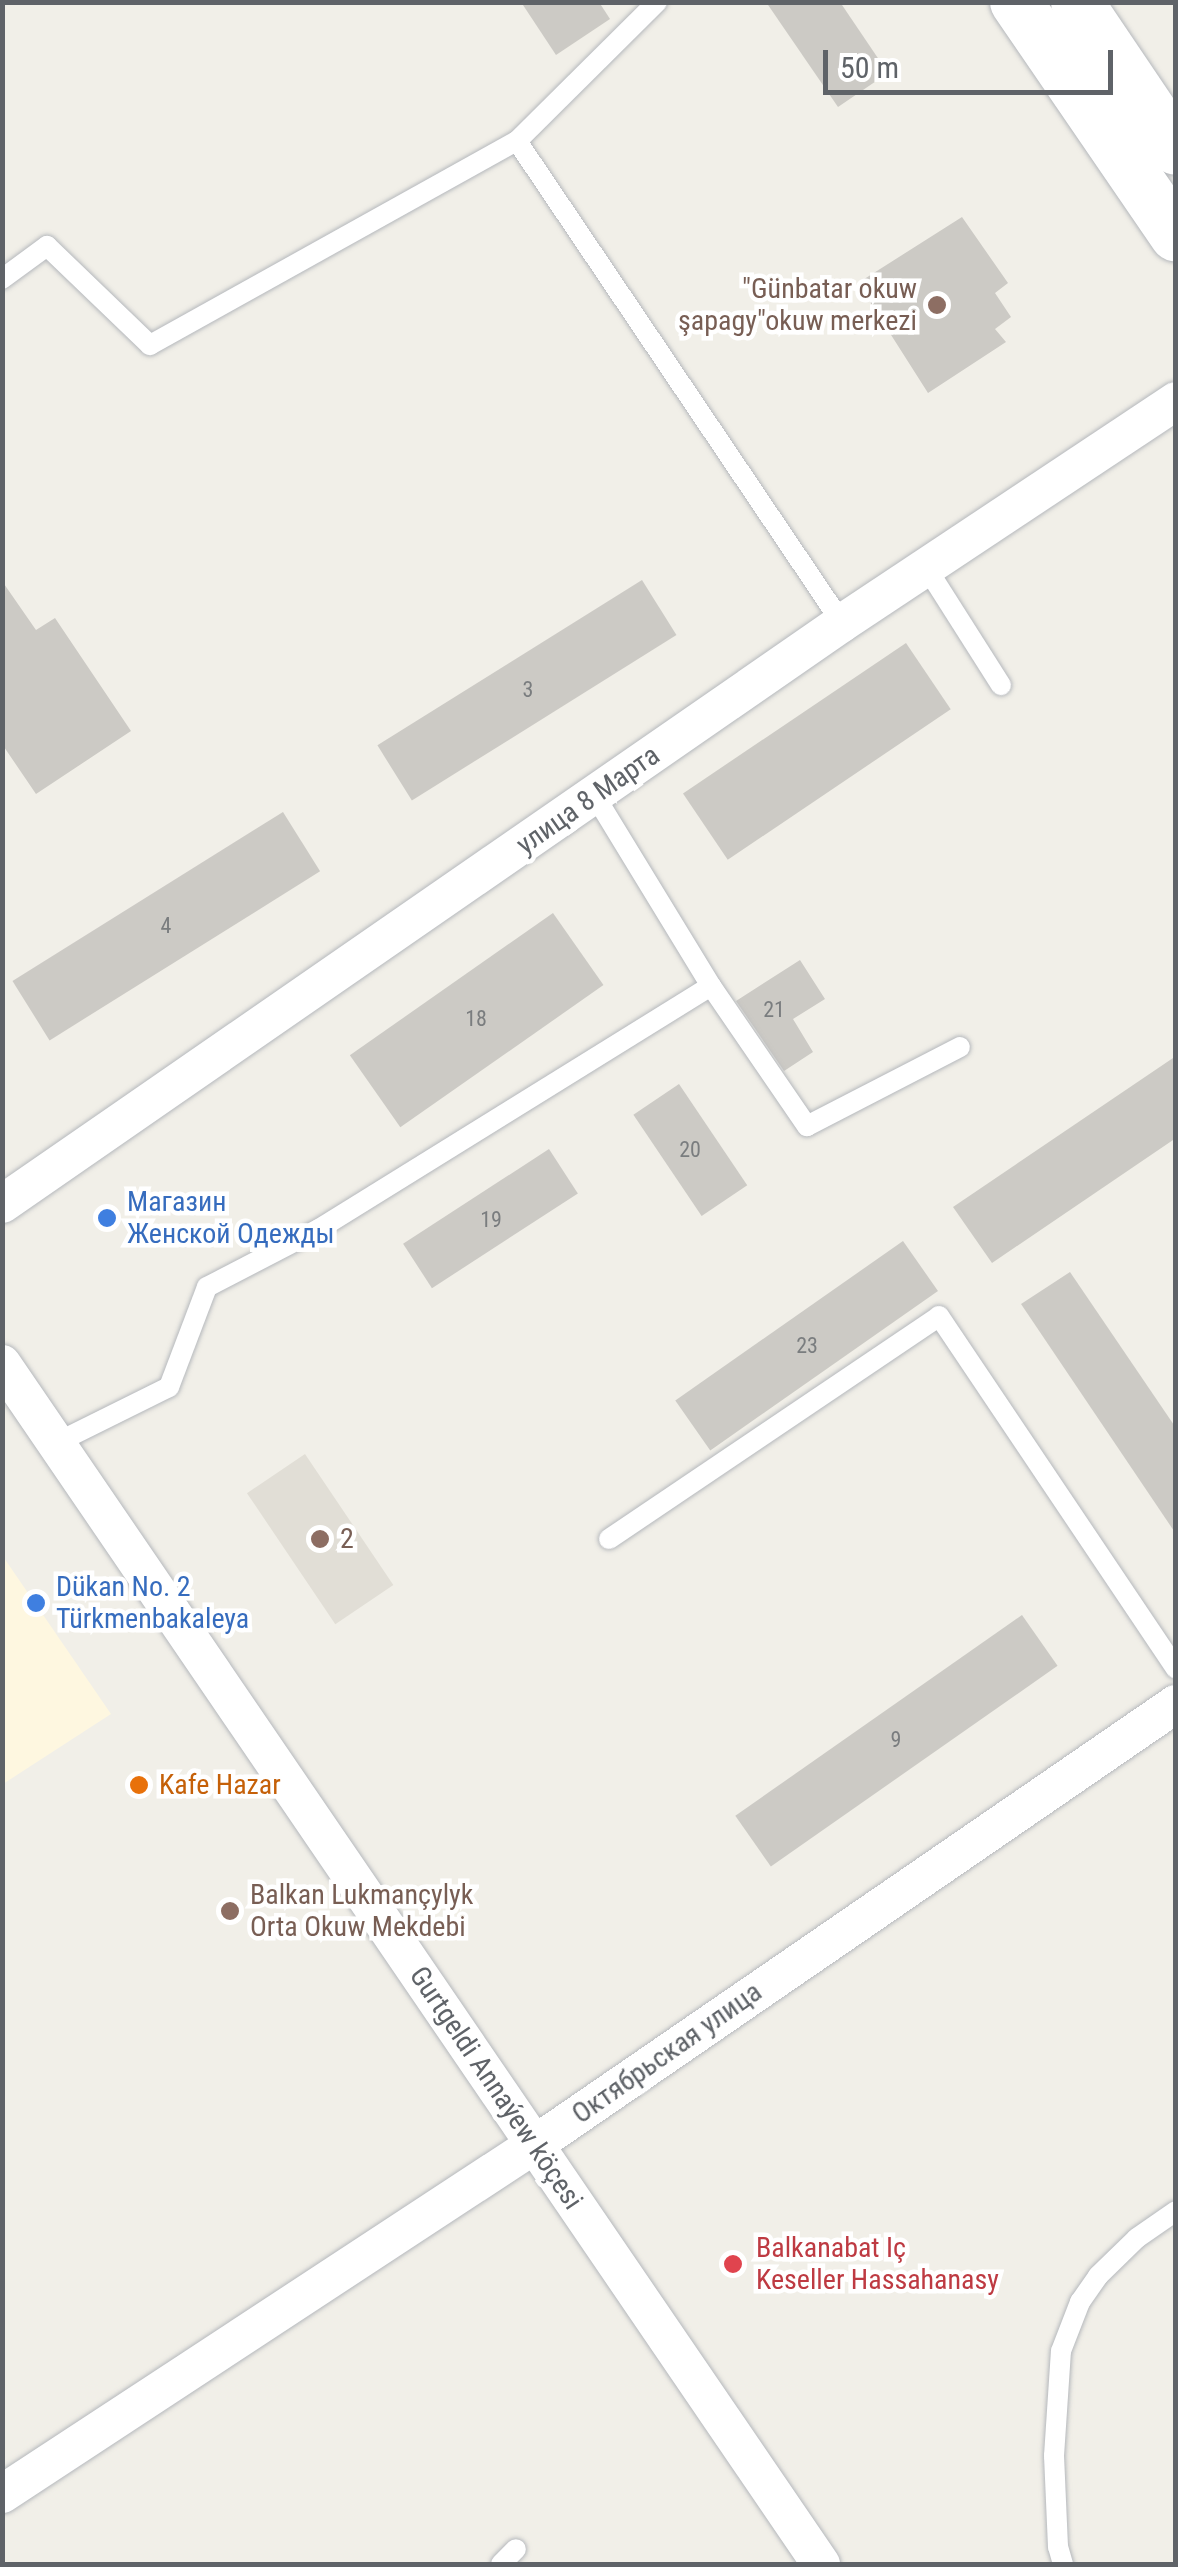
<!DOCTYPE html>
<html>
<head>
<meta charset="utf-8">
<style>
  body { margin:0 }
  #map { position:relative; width:1178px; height:2567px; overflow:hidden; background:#f1efe8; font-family:"Roboto Condensed",sans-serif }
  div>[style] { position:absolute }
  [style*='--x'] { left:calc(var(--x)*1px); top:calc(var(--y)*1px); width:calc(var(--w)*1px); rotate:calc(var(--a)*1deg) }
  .commercial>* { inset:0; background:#fef7e0 }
  .education>* { inset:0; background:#e1ded6; transform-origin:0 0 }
  .building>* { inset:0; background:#cccac5; transform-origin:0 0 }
  .roads { filter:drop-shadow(0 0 2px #b5b8bc) drop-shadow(0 0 2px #b5b8bc) }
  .lane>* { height:20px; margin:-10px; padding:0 10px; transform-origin:10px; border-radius:10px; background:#fff }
  .street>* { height:38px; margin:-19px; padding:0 19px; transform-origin:19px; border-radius:19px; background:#fff }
  .secondary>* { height:52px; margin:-26px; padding:0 26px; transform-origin:26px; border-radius:26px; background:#fff }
  .dots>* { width:28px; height:28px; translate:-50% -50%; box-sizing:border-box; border:5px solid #fff; border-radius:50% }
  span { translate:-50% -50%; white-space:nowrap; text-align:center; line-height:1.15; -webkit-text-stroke:9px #fff; paint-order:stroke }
  .number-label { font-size:22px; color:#7a7d7f }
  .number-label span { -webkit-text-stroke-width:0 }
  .education-label { font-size:28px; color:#785e54 }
  .right { translate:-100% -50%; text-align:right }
  .left { translate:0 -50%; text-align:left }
  .street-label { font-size:28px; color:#5f6368 }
  .shop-label { font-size:28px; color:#366cbe }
  .food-label { font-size:28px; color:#c56008 }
  .health-label { font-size:28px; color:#be3a42 }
  .frame { position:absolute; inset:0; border:5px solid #5f6368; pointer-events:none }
  .scale { position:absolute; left:823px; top:50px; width:290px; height:45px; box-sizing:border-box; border:5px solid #5f6368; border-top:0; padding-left:12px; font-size:30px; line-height:35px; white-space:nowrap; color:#5f6368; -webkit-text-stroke:8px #fff; paint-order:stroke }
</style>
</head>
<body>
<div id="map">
  <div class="commercial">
    <div style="clip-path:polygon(2px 1555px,111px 1714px,3px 1784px,2px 1784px)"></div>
  </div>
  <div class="education">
    <div style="left:305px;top:1454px;width:158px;height:70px;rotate:56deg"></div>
  </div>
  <div class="building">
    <div style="clip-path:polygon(521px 2px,599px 2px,610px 19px,556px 55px)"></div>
    <div style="clip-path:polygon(766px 2px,840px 2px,888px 73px,838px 107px)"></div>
    <div style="clip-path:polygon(962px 217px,1008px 283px,995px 293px,1011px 317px,995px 329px,1006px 342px,928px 393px,858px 283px)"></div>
    <div style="left:642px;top:580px;width:65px;height:312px;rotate:58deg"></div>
    <div style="clip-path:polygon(2px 581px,36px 630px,55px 618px,131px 731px,36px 794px,2px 744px)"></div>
    <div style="left:906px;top:643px;width:80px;height:269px;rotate:56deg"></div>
    <div style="left:283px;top:812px;width:70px;height:319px;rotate:58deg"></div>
    <div style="left:553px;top:913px;width:88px;height:248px;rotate:55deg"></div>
    <div style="clip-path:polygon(800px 960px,825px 999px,793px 1019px,813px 1052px,784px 1071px,736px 1001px)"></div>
    <div style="clip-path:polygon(1176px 1056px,1176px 1138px,992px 1263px,953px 1207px)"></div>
    <div style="left:679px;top:1084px;width:122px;height:55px;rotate:56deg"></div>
    <div style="left:549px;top:1149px;width:53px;height:174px;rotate:57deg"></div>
    <div style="left:903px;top:1241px;width:61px;height:278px;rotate:55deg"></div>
    <div style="clip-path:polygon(1070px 1272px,1176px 1428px,1176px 1534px,1021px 1304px)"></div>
    <div style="left:1022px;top:1615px;width:62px;height:350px;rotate:55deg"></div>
  </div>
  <div class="roads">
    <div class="lane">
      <div style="--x:657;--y:2;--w:197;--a:135.2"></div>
      <div style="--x:517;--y:141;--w:581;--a:56.01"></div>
      <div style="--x:2;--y:279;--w:56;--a:-36.3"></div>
      <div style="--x:47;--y:246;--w:143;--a:43.9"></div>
      <div style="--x:150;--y:345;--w:420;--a:-29.1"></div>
      <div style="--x:926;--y:567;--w:140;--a:57.6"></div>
      <div style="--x:711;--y:986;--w:170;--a:55.6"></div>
      <div style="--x:807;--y:1126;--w:172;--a:-27.3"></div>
      <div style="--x:58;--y:1442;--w:124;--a:-26.4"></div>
      <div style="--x:169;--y:1387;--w:107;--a:-69.2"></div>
      <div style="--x:207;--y:1287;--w:126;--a:-27.4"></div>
      <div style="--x:319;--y:1229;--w:461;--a:-31.8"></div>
      <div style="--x:711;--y:986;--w:223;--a:-121.4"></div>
      <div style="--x:609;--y:1539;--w:398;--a:-34"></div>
      <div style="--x:939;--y:1316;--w:425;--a:56.1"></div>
      <div style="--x:501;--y:2564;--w:21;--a:-45"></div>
      <div style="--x:1063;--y:2564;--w:18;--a:-106"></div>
      <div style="--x:1058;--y:2547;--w:91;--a:-92.5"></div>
      <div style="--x:1054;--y:2456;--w:105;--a:-86.2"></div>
      <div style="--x:1061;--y:2351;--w:53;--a:-68.8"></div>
      <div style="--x:1080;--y:2302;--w:32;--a:-55"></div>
      <div style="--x:1098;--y:2276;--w:54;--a:-44.3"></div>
      <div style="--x:1137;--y:2238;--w:47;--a:-34.7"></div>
    </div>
    <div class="street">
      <div style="--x:2;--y:1204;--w:1021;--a:-34.67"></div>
      <div style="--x:842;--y:623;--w:401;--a:-33.6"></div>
      <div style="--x:2;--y:1364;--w:1453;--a:55.69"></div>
      <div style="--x:2;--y:2494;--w:636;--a:-33.27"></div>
      <div style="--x:534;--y:2145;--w:779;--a:-34.49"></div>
    </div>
    <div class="secondary">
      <div style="--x:1016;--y:2;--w:283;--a:55.6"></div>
      <div style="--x:1077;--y:2;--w:177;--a:56"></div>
    </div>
  </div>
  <div class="dots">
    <div style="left:937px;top:305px;background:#8d6e63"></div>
    <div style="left:107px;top:1218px;background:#3f7fe0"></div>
    <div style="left:320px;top:1539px;background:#8d6e63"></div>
    <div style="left:36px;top:1603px;background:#3f7fe0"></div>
    <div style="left:139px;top:1785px;background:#e8710a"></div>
    <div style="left:230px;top:1911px;background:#8d6e63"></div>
    <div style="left:733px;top:2264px;background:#e0444e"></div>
  </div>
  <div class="number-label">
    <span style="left:528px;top:690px">3</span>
    <span style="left:166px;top:926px">4</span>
    <span style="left:774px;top:1010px">21</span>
    <span style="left:476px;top:1019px">18</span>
    <span style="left:690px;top:1150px">20</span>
    <span style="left:491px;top:1220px">19</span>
    <span style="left:807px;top:1346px">23</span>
    <span style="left:896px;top:1740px">9</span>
  </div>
  <div class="education-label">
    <span class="right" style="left:917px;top:305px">"Günbatar okuw<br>şapagy"okuw merkezi</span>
    <span class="left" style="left:340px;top:1539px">2</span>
    <span class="left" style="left:250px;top:1911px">Balkan Lukmançylyk<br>Orta Okuw Mekdebi</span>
  </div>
  <div class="street-label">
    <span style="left:588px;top:800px;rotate:-35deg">улица 8 Марта</span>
    <span style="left:667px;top:2053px;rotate:-35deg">Октябрьская улица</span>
    <span style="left:496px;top:2088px;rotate:56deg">Gurtgeldi Annaýew köçesi</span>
  </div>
  <div class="shop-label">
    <span class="left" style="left:127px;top:1218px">Магазин<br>Женской Одежды</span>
    <span class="left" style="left:56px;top:1603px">Dükan No. 2<br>Türkmenbakaleya</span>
  </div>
  <div class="food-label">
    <span class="left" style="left:159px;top:1785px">Kafe Hazar</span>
  </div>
  <div class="health-label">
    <span class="left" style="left:756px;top:2264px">Balkanabat Iç<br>Keseller Hassahanasy</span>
  </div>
  <div class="frame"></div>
  <div class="scale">50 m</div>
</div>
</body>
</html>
